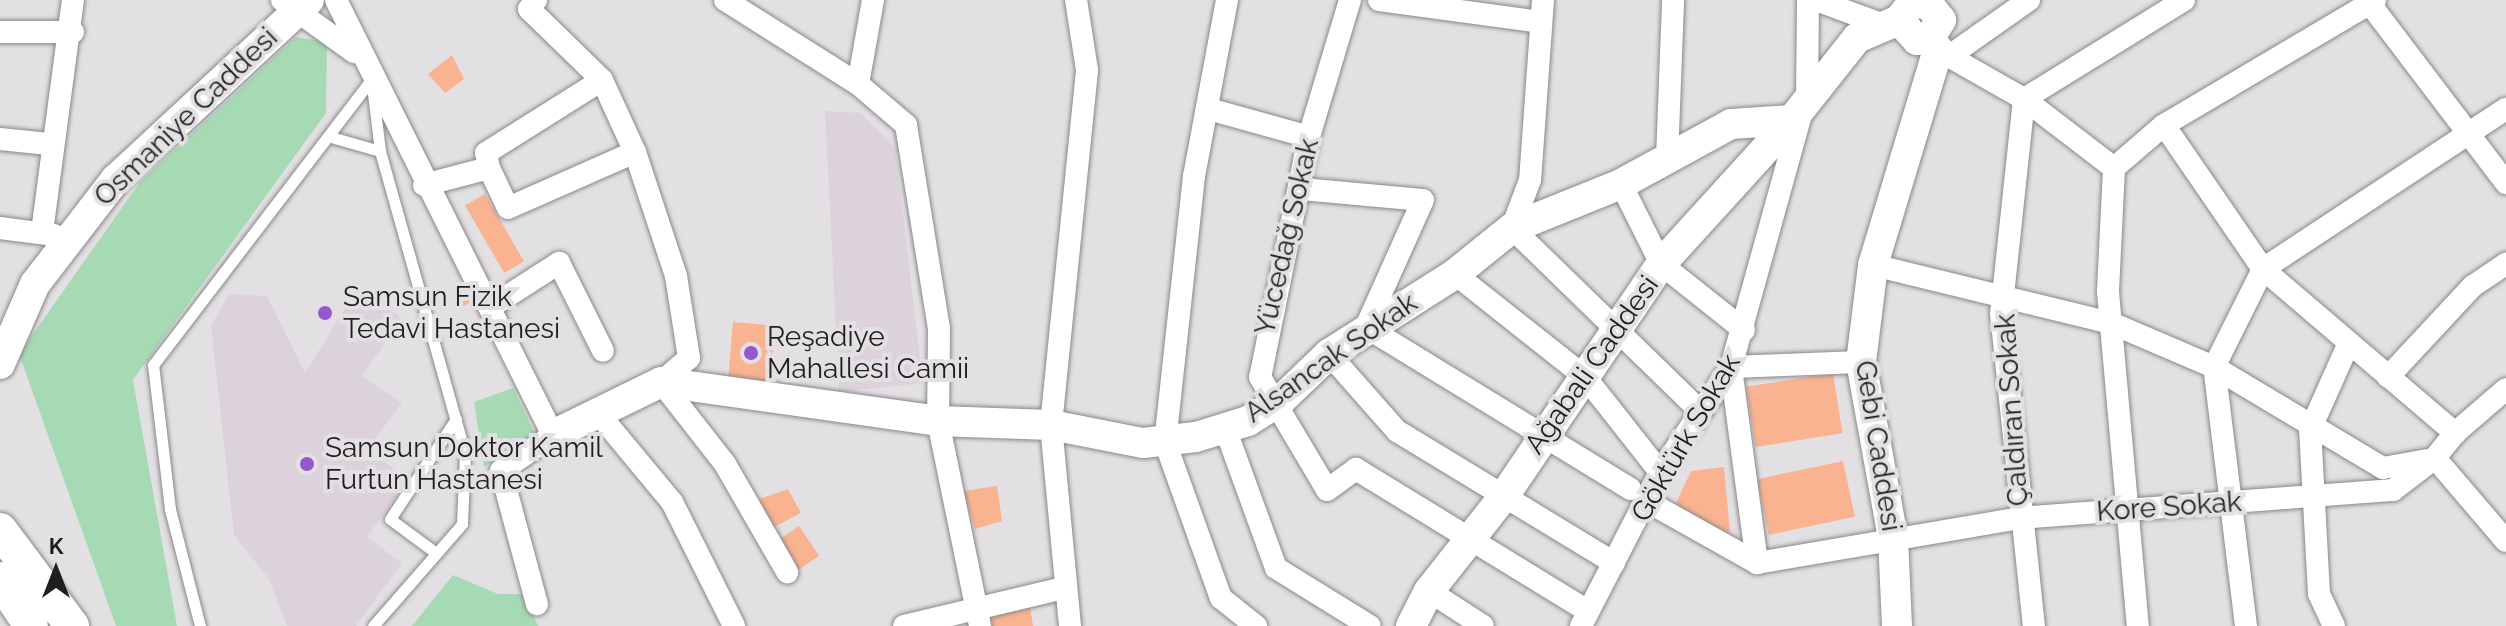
<!DOCTYPE html>
<html>
<head>
<meta charset="utf-8">
<style>
  body { margin:0 }
  #map { position:relative; width:2506px; height:626px; overflow:hidden; background:#e3e0e3; font-family:Raleway,sans-serif }
  div>[style] { position:absolute }
  [style*='--x'] { left:calc(var(--x)*1px); top:calc(var(--y)*1px); width:calc(var(--w)*1px); rotate:calc(var(--a)*1deg) }
  .built>* { inset:0; background:#dbd2dc }
  .green>* { inset:0; background:#a6dab5 }
  .building>* { inset:0; background:#f9b391; transform-origin:0 0 }
  .roads { filter:drop-shadow(0 0 2px #8a878a) drop-shadow(0 0 2px #8a878a) }
  .lane>* { height:11px; margin:-5.5px; padding:0 5.5px; transform-origin:5.5px; border-radius:5.5px; background:#fff }
  .street>* { height:22px; margin:-11px; padding:0 11px; transform-origin:11px; border-radius:11px; background:#fff }
  .secondary>* { height:30px; margin:-15px; padding:0 15px; transform-origin:15px; border-radius:15px; background:#fff }
  .primary>* { height:34px; margin:-17px; padding:0 17px; transform-origin:17px; border-radius:17px; background:#fff }
  .dots>* { width:22px; height:22px; translate:-50% -50%; box-sizing:border-box; border:4px solid #e3e0e3; border-radius:50% }
  span { translate:-50% -50%; white-space:nowrap; text-align:center; line-height:1.15; -webkit-text-stroke:8px #e3e0e3; paint-order:stroke }
  .street-label { font-size:28px; color:#201f20 }
  .poi-label { font-size:28px; color:#201f20 }
  .left { translate:0 -50%; text-align:left }
  .north { position:absolute; left:16px; top:530px; width:80px; height:80px; -webkit-text-stroke:6px #e3e0e3; paint-order:stroke; rotate:0deg; font-size:22px; font-weight:700; line-height:32px; text-align:center; color:#201f20 }
  .north::after { content:''; display:block; margin:auto; width:28px; height:36px; background:#201f20; clip-path:polygon(50% 0,100% 100%,50% 72%,0 100%) }
</style>
</head>
<body>
<div id="map">
  <div class="built">
    <div style="clip-path:polygon(825px 111px,861px 113px,895px 148px,923px 383px,839px 392px)"></div>
    <div style="clip-path:polygon(358px 288px,402px 318px,362px 376px,402px 403px,368px 448px,408px 480px,367px 537px,402px 563px,356px 626px,287px 626px,269px 579px,234px 535px,211px 326px,229px 294px,267px 296px,305px 373px)"></div>
  </div>
  <div class="green">
    <div style="clip-path:polygon(296px 37px,327px 42px,326px 113px,133px 380px,177px 626px,116px 626px,19px 354px,140px 182px)"></div>
    <div style="clip-path:polygon(513px 388px,537px 438px,484px 467px,474px 402px)"></div>
    <div style="clip-path:polygon(453px 575px,498px 594px,525px 594px,538px 626px,412px 626px)"></div>
  </div>
  <div class="building">
    <div style="clip-path:polygon(452px 55px,464px 79px,445px 93px,428px 74px)"></div>
    <div style="left:485px;top:194px;width:78px;height:23px;rotate:60deg"></div>
    <div style="left:471px;top:287px;width:13px;height:16px;rotate:61deg"></div>
    <div style="left:733px;top:322px;width:42px;height:57px;rotate:5deg"></div>
    <div style="left:1833px;top:373px;width:61px;height:88px;rotate:81deg"></div>
    <div style="left:1843px;top:461px;width:57px;height:88px;rotate:78deg"></div>
    <div style="clip-path:polygon(1724px 467px,1730px 532px,1705px 528px,1676px 503px,1691px 471px)"></div>
    <div style="clip-path:polygon(997px 486px,1002px 521px,975px 529px,963px 491px)"></div>
    <div style="clip-path:polygon(788px 489px,801px 513px,774px 527px,759px 499px)"></div>
    <div style="left:799px;top:526px;width:36px;height:26px;rotate:56deg"></div>
    <div style="clip-path:polygon(1030px 606px,1033px 626px,991px 626px,986px 614px)"></div>
  </div>
  <div class="roads">
    <div class="lane">
      <div style="--x:372;--y:85;--w:66;--a:83.1"></div>
      <div style="--x:380;--y:151;--w:315;--a:74.3"></div>
      <div style="--x:465;--y:454;--w:70;--a:92.5"></div>
      <div style="--x:462;--y:524;--w:135;--a:131.1"></div>
      <div style="--x:331;--y:137;--w:51;--a:15.9"></div>
      <div style="--x:436;--y:553;--w:57;--a:-143.5"></div>
      <div style="--x:390;--y:519;--w:120;--a:-56.6"></div>
      <div style="--x:200;--y:626;--w:121;--a:-104.4"></div>
      <div style="--x:170;--y:509;--w:145;--a:-96.7"></div>
      <div style="--x:153;--y:365;--w:359;--a:-52.6"></div>
    </div>
    <div class="street">
      <div style="--x:282;--y:0;--w:89;--a:35.8"></div>
      <div style="--x:336;--y:0;--w:486;--a:63.5"></div>
      <div style="--x:553;--y:435;--w:63;--a:145.3"></div>
      <div style="--x:501;--y:471;--w:138;--a:74.9"></div>
      <div style="--x:536;--y:0;--w:11;--a:128"></div>
      <div style="--x:529;--y:9;--w:102;--a:44.2"></div>
      <div style="--x:602;--y:80;--w:79;--a:65.4"></div>
      <div style="--x:635;--y:152;--w:131;--a:71.7"></div>
      <div style="--x:676;--y:276;--w:83;--a:81"></div>
      <div style="--x:689;--y:358;--w:37;--a:139"></div>
      <div style="--x:661;--y:382;--w:104;--a:52"></div>
      <div style="--x:725;--y:464;--w:125;--a:60.1"></div>
      <div style="--x:725;--y:0;--w:157;--a:32.3"></div>
      <div style="--x:873;--y:0;--w:85;--a:100.1"></div>
      <div style="--x:858;--y:84;--w:63;--a:40.5"></div>
      <div style="--x:906;--y:125;--w:207;--a:80.8"></div>
      <div style="--x:939;--y:329;--w:92;--a:90.6"></div>
      <div style="--x:938;--y:421;--w:209;--a:78.4"></div>
      <div style="--x:1227;--y:0;--w:179;--a:100.6"></div>
      <div style="--x:1194;--y:176;--w:268;--a:96.2"></div>
      <div style="--x:1165;--y:442;--w:166;--a:70.3"></div>
      <div style="--x:1221;--y:598;--w:45;--a:38.7"></div>
      <div style="--x:1350;--y:0;--w:143;--a:106.7"></div>
      <div style="--x:1309;--y:137;--w:245;--a:101.5"></div>
      <div style="--x:1260;--y:377;--w:131;--a:59.3"></div>
      <div style="--x:1327;--y:490;--w:36;--a:-36"></div>
      <div style="--x:1356;--y:469;--w:270;--a:31.5"></div>
      <div style="--x:1379;--y:0;--w:163;--a:7.7"></div>
      <div style="--x:1543;--y:0;--w:180;--a:94.1"></div>
      <div style="--x:1530;--y:180;--w:51;--a:110.6"></div>
      <div style="--x:1512;--y:228;--w:262;--a:44.2"></div>
      <div style="--x:1816;--y:0;--w:69;--a:20.3"></div>
      <div style="--x:2367;--y:0;--w:230;--a:52.8"></div>
      <div style="--x:0;--y:32;--w:73;--a:0"></div>
      <div style="--x:1938;--y:50;--w:99;--a:29.7"></div>
      <div style="--x:2024;--y:99;--w:113;--a:37.5"></div>
      <div style="--x:1948;--y:57;--w:99;--a:-35.1"></div>
      <div style="--x:1807;--y:98;--w:98;--a:-89.4"></div>
      <div style="--x:2024;--y:99;--w:215;--a:96.1"></div>
      <div style="--x:2001;--y:313;--w:315;--a:84"></div>
      <div style="--x:2024;--y:99;--w:188;--a:-31.7"></div>
      <div style="--x:1209;--y:109;--w:104;--a:15.6"></div>
      <div style="--x:2164;--y:125;--w:175;--a:55.5"></div>
      <div style="--x:2263;--y:269;--w:253;--a:40.5"></div>
      <div style="--x:2455;--y:433;--w:32;--a:129"></div>
      <div style="--x:2435;--y:458;--w:109;--a:49.5"></div>
      <div style="--x:0;--y:139;--w:49;--a:5.8"></div>
      <div style="--x:1667;--y:159;--w:159;--a:-87.8"></div>
      <div style="--x:489;--y:168;--w:15;--a:-101"></div>
      <div style="--x:486;--y:153;--w:137;--a:-32.2"></div>
      <div style="--x:2114;--y:168;--w:124;--a:92.8"></div>
      <div style="--x:2108;--y:292;--w:335;--a:84.9"></div>
      <div style="--x:2114;--y:168;--w:66;--a:-40.7"></div>
      <div style="--x:2164;--y:125;--w:245;--a:-30.6"></div>
      <div style="--x:1621;--y:184;--w:89;--a:63.4"></div>
      <div style="--x:1661;--y:264;--w:106;--a:38.5"></div>
      <div style="--x:424;--y:185;--w:67;--a:-14.7"></div>
      <div style="--x:489;--y:168;--w:44;--a:64.6"></div>
      <div style="--x:508;--y:208;--w:139;--a:-23.8"></div>
      <div style="--x:1302;--y:189;--w:121;--a:5.2"></div>
      <div style="--x:1423;--y:200;--w:139;--a:114.2"></div>
      <div style="--x:1366;--y:327;--w:310;--a:31.5"></div>
      <div style="--x:0;--y:228;--w:54;--a:7.4"></div>
      <div style="--x:42;--y:232;--w:234;--a:-82.4"></div>
      <div style="--x:1873;--y:265;--w:245;--a:13.7"></div>
      <div style="--x:2111;--y:323;--w:112;--a:23.1"></div>
      <div style="--x:2214;--y:367;--w:197;--a:30.9"></div>
      <div style="--x:2383;--y:468;--w:45;--a:-10.3"></div>
      <div style="--x:1455;--y:274;--w:167;--a:38.4"></div>
      <div style="--x:1586;--y:378;--w:120;--a:51.8"></div>
      <div style="--x:492;--y:306;--w:80;--a:-32.7"></div>
      <div style="--x:559;--y:263;--w:98;--a:63.4"></div>
      <div style="--x:1329;--y:354;--w:103;--a:48.6"></div>
      <div style="--x:1397;--y:431;--w:254;--a:31.3"></div>
      <div style="--x:2388;--y:377;--w:125;--a:-47"></div>
      <div style="--x:2473;--y:286;--w:40;--a:-34"></div>
      <div style="--x:598;--y:413;--w:116;--a:50.3"></div>
      <div style="--x:672;--y:502;--w:139;--a:63.4"></div>
      <div style="--x:1225;--y:428;--w:149;--a:70"></div>
      <div style="--x:1276;--y:568;--w:110;--a:31.7"></div>
      <div style="--x:2455;--y:433;--w:67;--a:-40.8"></div>
      <div style="--x:1650;--y:503;--w:123;--a:29.3"></div>
      <div style="--x:1757;--y:563;--w:267;--a:-9.7"></div>
      <div style="--x:2020;--y:518;--w:374;--a:-4.3"></div>
      <div style="--x:2393;--y:490;--w:53;--a:-37.3"></div>
      <div style="--x:1757;--y:563;--w:198;--a:-97.6"></div>
      <div style="--x:1731;--y:367;--w:130;--a:-2.2"></div>
      <div style="--x:1429;--y:591;--w:64;--a:32.9"></div>
      <div style="--x:904;--y:626;--w:164;--a:-13.4"></div>
      <div style="--x:1070;--y:626;--w:202;--a:-95.4"></div>
      <div style="--x:1051;--y:425;--w:357;--a:-84.2"></div>
      <div style="--x:1087;--y:70;--w:71;--a:-98.9"></div>
      <div style="--x:1581;--y:626;--w:173;--a:-62.8"></div>
      <div style="--x:1660;--y:472;--w:127;--a:-55.9"></div>
      <div style="--x:1731;--y:367;--w:262;--a:-74.5"></div>
      <div style="--x:2246;--y:626;--w:261;--a:-97"></div>
      <div style="--x:2214;--y:367;--w:110;--a:-63.4"></div>
      <div style="--x:2263;--y:269;--w:291;--a:-33.4"></div>
      <div style="--x:2334;--y:626;--w:35;--a:-115"></div>
      <div style="--x:2319;--y:594;--w:164;--a:-93.1"></div>
      <div style="--x:2310;--y:430;--w:95;--a:-65.9"></div>
    </div>
    <div class="secondary">
      <div style="--x:1915;--y:0;--w:26;--a:129"></div>
      <div style="--x:1899;--y:20;--w:27;--a:48"></div>
      <div style="--x:1917;--y:40;--w:13;--a:-13"></div>
      <div style="--x:1930;--y:37;--w:20;--a:-57"></div>
      <div style="--x:1941;--y:20;--w:26;--a:-129"></div>
      <div style="--x:0;--y:364;--w:87;--a:-66.4"></div>
      <div style="--x:35;--y:284;--w:133;--a:-52.4"></div>
      <div style="--x:116;--y:179;--w:263;--a:-42.8"></div>
      <div style="--x:553;--y:435;--w:120;--a:-26.1"></div>
      <div style="--x:661;--y:382;--w:280;--a:8"></div>
      <div style="--x:938;--y:421;--w:113;--a:2"></div>
      <div style="--x:1051;--y:425;--w:94;--a:11.1"></div>
      <div style="--x:1143;--y:443;--w:53;--a:-6.5"></div>
      <div style="--x:1196;--y:437;--w:54;--a:-17.1"></div>
      <div style="--x:1248;--y:421;--w:38;--a:-32"></div>
      <div style="--x:1280;--y:401;--w:68;--a:-43.8"></div>
      <div style="--x:1329;--y:354;--w:149;--a:-32.4"></div>
      <div style="--x:1455;--y:274;--w:73;--a:-38.9"></div>
      <div style="--x:1512;--y:228;--w:118;--a:-22"></div>
      <div style="--x:1621;--y:184;--w:125;--a:-28.6"></div>
      <div style="--x:1731;--y:124;--w:61;--a:-3.8"></div>
      <div style="--x:1792;--y:120;--w:105;--a:-51.6"></div>
      <div style="--x:1857;--y:38;--w:46;--a:-23.2"></div>
      <div style="--x:1411;--y:626;--w:39;--a:-63"></div>
      <div style="--x:1429;--y:591;--w:121;--a:-51.7"></div>
      <div style="--x:1504;--y:496;--w:280;--a:-55.9"></div>
      <div style="--x:1661;--y:264;--w:195;--a:-47.7"></div>
      <div style="--x:1897;--y:626;--w:88;--a:-92.6"></div>
      <div style="--x:1893;--y:538;--w:179;--a:-100.3"></div>
      <div style="--x:1861;--y:362;--w:98;--a:-82.9"></div>
      <div style="--x:1873;--y:265;--w:225;--a:-73.2"></div>
      <div style="--x:1938;--y:50;--w:15;--a:-122"></div>
    </div>
    <div class="primary">
      <div style="--x:0;--y:530;--w:120;--a:53.1"></div>
      <div style="--x:0;--y:579;--w:56;--a:56.6"></div>
    </div>
  </div>
  <div class="dots">
    <div style="left:325px;top:313px;background:#9657cd"></div>
    <div style="left:751px;top:353px;background:#9657cd"></div>
    <div style="left:307px;top:464px;background:#9657cd"></div>
  </div>
  <div class="street-label">
    <span style="left:186px;top:117px;rotate:-44deg">Osmaniye Caddesi</span>
    <span style="left:1287px;top:237px;rotate:-77deg">Yücedağ Sokak</span>
    <span style="left:1331px;top:358px;rotate:-35deg">Alsancak Sokak</span>
    <span style="left:1592px;top:365px;rotate:-55deg">Ağabali Caddesi</span>
    <span style="left:2012px;top:410px;rotate:-94deg">Çaldıran Sokak</span>
    <span style="left:1686px;top:438px;rotate:-60deg">Göktürk Sokak</span>
    <span style="left:1878px;top:446px;rotate:81deg">Gebi Caddesi</span>
    <span style="left:2169px;top:507px;rotate:-4deg">Kore Sokak</span>
  </div>
  <div class="poi-label">
    <span class="left" style="left:343px;top:313px">Samsun Fizik<br>Tedavi Hastanesi</span>
    <span class="left" style="left:767px;top:353px">Reşadiye<br>Mahallesi Camii</span>
    <span class="left" style="left:325px;top:464px">Samsun Doktor Kamil<br>Furtun Hastanesi</span>
  </div>
  <div class="north">K</div>
</div>
</body>
</html>
